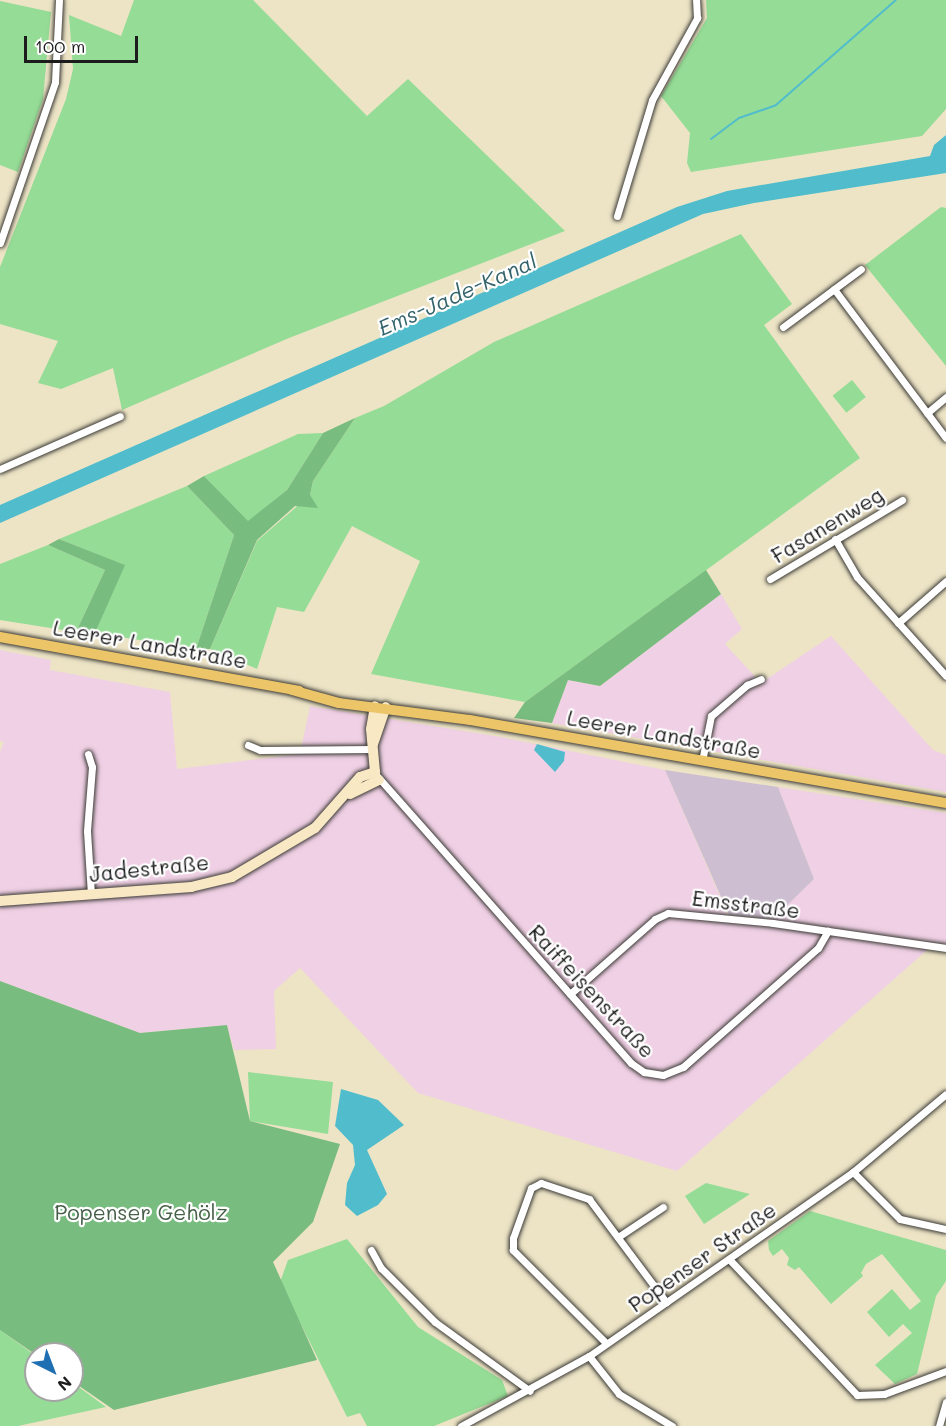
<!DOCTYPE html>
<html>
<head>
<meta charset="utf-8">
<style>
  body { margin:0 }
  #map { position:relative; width:946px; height:1426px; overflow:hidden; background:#ede4c6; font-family:Mali,sans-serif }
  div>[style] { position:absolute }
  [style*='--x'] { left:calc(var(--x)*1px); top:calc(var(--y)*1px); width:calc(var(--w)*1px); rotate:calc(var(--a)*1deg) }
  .built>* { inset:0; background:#f0d0e5 }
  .industrial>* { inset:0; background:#cebed2 }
  .green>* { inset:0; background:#95dc96; transform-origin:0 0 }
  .forest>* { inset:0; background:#78bc7f }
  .water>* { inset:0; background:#51bdcc }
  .stream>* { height:2px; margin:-1px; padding:0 1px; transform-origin:1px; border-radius:1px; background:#51bdcc }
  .roads { filter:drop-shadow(0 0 2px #3b3a36) drop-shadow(0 0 2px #3b3a36) }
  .street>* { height:7px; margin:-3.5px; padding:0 3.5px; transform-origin:3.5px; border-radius:3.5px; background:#fff }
  .secondary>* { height:10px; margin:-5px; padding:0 5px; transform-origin:5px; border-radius:5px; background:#f8e8c3 }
  .primary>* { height:10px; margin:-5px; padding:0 5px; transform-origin:5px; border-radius:5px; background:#edc569 }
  span { translate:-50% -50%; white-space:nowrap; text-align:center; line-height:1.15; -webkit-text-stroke:4.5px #fff; paint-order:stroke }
  .street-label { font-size:21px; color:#1c1c1c }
  .park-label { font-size:21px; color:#465f47 }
  .water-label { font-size:22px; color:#34646b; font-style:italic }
  .north { position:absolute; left:24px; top:1342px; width:60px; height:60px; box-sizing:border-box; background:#fff; border:2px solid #a4a4a4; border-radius:50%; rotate:138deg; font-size:16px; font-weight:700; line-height:24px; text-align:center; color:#1c1c1c }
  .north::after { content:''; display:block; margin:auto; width:21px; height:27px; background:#1f6fb2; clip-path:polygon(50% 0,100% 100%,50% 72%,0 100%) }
  .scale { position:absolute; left:24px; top:36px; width:114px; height:27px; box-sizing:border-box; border:3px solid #1c1c1c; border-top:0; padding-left:8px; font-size:18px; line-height:21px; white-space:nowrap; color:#1c1c1c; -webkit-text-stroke:4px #fff; paint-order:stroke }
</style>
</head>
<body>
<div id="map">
  <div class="built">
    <div style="clip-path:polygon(721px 594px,742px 629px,725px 644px,761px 683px,831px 636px,933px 750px,946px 755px,946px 792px,552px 723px,568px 680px,600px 686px)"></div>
    <div style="clip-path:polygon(0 650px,51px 660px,50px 670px,170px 692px,177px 769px,300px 754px,310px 706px,501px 737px,665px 770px,728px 915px,772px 919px,814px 879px,778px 787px,946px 813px,946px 944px,935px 943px,677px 1171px,418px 1093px,300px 968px,274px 991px,276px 1049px,234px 1050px,227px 1025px,140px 1033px,0 981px,0 752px,4px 742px,0 741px)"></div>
  </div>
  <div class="industrial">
    <div style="clip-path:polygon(665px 770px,778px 787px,814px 879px,773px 919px,729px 915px)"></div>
  </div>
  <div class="green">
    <div style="clip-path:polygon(134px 0,253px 0,367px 116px,408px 79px,565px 231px,289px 338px,122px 410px,113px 368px,61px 389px,38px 383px,58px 341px,0 324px,0 267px,66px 99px,73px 69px,69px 15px,121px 36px)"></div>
    <div style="clip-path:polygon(706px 0,946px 0,946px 109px,922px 136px,691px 172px,687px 163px,690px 133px,661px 96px,707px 18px)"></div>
    <div style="clip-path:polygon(0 1px,51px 12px,43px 99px,18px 172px,0 165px)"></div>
    <div style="clip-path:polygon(941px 207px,946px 208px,946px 366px,865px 265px)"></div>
    <div style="clip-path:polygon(741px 234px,792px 304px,764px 325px,860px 458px,525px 702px,371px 674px,420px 561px,352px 526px,304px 612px,277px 607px,257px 669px,210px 649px,257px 541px,310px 495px,313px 481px,355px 418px,384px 406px,494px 342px)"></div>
    <div style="left:852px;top:380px;width:22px;height:25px;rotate:51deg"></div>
    <div style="clip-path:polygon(323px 433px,287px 490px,248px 522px,204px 476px,298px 434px)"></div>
    <div style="clip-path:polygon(187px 486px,234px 535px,196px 649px,95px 633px,124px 565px,59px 539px)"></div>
    <div style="clip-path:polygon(48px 545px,105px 570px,76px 632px,0 620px,0 564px)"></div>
    <div style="clip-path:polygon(248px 1072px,333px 1082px,328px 1134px,250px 1121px)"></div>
    <div style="clip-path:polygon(706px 1183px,750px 1194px,704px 1224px,685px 1196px)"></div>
    <div style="clip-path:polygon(810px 1211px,946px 1250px,946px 1281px,936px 1296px,917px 1374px,895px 1384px,875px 1365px,912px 1333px,903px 1324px,889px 1337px,867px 1312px,892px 1289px,910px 1310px,921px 1301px,882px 1254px,866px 1264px,861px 1273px,863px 1276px,831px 1304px,799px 1267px,795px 1270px,787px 1265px,789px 1258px,782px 1249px,773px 1256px,769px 1250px,768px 1241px)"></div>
    <div style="clip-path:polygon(347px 1239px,418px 1327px,502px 1380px,508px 1396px,434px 1426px,367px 1426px,360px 1413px,347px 1417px,280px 1282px,288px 1260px)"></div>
    <div style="clip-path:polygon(0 1330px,36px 1356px,36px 1390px,72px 1390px,72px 1382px,106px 1407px,18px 1426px,0 1426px)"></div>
  </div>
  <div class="forest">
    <div style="clip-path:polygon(355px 418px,313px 481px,310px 495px,318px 508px,295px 506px,257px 540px,210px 649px,196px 649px,234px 535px,187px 486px,204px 476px,248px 521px,287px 490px,323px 433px)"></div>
    <div style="clip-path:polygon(59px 539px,125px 565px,95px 633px,76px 632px,105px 570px,48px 545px)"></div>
    <div style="clip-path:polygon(706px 570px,721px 594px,600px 686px,568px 680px,552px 723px,514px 718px,525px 702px)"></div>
    <div style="clip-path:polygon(0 981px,140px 1033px,227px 1025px,250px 1121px,340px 1144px,313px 1222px,273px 1262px,317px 1360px,114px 1410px,72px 1381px,72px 1354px,36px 1355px,0 1330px)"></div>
  </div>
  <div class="water">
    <div style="clip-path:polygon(946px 135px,946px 173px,754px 203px,703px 214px,0 523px,0 505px,677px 207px,727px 191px,930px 156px,934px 145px)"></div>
    <div style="clip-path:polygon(537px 744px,565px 752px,564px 761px,555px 772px,534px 750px)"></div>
    <div style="clip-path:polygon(341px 1089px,378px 1100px,404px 1125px,367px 1150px,387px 1194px,378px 1205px,357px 1216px,345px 1205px,347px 1183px,355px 1165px,353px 1145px,335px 1126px)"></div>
  </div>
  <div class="stream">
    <div style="--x:711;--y:139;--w:35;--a:-37"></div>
    <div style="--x:739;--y:118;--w:39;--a:-19"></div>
    <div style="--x:776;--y:105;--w:159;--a:-41.2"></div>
  </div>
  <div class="roads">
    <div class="street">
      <div style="--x:617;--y:216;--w:121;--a:-73.2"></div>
      <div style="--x:652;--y:100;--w:94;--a:-61.2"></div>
      <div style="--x:697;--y:18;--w:18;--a:-93"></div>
      <div style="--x:0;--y:243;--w:170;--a:-71.1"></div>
      <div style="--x:55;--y:82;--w:82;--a:-87.2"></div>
      <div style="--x:834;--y:289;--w:186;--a:53.1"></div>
      <div style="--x:783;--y:327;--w:97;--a:-36.6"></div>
      <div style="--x:927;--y:413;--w:25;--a:-40"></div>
      <div style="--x:0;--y:469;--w:131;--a:-23.8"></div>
      <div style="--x:835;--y:539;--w:44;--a:59.9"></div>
      <div style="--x:857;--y:577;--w:133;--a:48"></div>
      <div style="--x:770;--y:579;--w:154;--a:-30.9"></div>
      <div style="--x:898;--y:623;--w:64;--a:-41.2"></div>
      <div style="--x:248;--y:745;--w:13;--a:23"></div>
      <div style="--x:260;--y:750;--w:113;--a:-0.5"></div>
      <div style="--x:88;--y:754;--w:14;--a:73"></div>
      <div style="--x:92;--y:767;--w:64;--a:94.5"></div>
      <div style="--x:87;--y:831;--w:64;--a:86.4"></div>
      <div style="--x:702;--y:761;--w:46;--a:-78.7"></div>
      <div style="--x:711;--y:716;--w:48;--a:-40.7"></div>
      <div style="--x:747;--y:685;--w:15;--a:-23"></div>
      <div style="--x:378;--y:777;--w:382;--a:48.5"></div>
      <div style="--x:631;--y:1063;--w:16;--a:35"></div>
      <div style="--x:644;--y:1072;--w:19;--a:9"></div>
      <div style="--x:663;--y:1075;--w:22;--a:-22"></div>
      <div style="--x:683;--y:1067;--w:180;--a:-41.4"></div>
      <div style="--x:818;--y:948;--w:20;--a:-60"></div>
      <div style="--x:570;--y:994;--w:113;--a:-41.4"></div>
      <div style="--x:655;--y:919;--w:14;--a:-25"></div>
      <div style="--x:668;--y:913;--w:105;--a:5.4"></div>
      <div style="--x:773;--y:923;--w:175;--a:8.2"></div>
      <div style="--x:853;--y:1172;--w:66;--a:45"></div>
      <div style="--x:900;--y:1219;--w:46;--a:12.5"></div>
      <div style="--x:618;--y:1237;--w:54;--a:-33.7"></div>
      <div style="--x:371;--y:1250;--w:21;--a:61"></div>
      <div style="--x:381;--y:1268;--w:76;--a:45"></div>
      <div style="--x:435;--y:1322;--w:117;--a:36"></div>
      <div style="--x:729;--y:1259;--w:187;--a:46.7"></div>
      <div style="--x:857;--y:1395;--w:27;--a:-2"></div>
      <div style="--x:884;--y:1394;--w:66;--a:-20.4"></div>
      <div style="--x:606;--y:1343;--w:132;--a:-135"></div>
      <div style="--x:513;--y:1250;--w:12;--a:-90"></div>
      <div style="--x:513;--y:1238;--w:53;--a:-70.2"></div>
      <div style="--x:531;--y:1188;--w:11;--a:-27"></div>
      <div style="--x:541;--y:1183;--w:51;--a:18.4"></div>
      <div style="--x:589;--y:1199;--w:129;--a:53.2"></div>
      <div style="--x:589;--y:1356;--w:48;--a:51.7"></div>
      <div style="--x:619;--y:1394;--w:62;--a:31.1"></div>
      <div style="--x:461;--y:1426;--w:146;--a:-28.7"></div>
      <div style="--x:589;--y:1356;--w:322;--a:-34.9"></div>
      <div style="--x:853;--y:1172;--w:121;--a:-40"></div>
      <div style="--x:939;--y:1426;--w:25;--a:-74"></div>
    </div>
    <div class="secondary">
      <div style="--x:373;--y:744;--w:39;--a:-71"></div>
      <div style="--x:350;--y:794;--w:32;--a:-26"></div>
      <div style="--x:0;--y:901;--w:192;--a:-4.2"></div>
      <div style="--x:191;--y:887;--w:42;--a:-13.7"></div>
      <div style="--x:232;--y:877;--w:96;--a:-30.6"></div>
      <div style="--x:315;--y:828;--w:68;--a:-48.6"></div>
      <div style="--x:360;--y:777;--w:16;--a:-18"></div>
      <div style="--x:375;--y:772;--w:43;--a:-95.3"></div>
      <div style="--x:371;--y:729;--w:23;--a:-80"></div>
    </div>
    <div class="primary">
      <div style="--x:0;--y:637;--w:304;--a:10.2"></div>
      <div style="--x:292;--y:690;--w:49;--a:15.5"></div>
      <div style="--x:339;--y:703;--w:132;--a:7.4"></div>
      <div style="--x:470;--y:720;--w:483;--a:9.9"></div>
    </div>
  </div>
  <div class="street-label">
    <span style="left:827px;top:525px;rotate:-31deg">Fasanenweg</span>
    <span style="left:150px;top:644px;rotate:10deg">Leerer Landstraße</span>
    <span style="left:664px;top:734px;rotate:10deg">Leerer Landstraße</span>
    <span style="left:149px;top:868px;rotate:-6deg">Jadestraße</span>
    <span style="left:746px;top:904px;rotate:7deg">Emsstraße</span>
    <span style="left:592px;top:991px;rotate:47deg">Raiffeisenstraße</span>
    <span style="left:702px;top:1257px;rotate:-35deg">Popenser Straße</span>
  </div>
  <div class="park-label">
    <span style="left:141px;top:1212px">Popenser Gehölz</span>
  </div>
  <div class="water-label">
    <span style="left:457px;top:294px;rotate:-24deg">Ems-Jade-Kanal</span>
  </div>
  <div class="north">N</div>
  <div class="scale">100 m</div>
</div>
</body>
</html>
